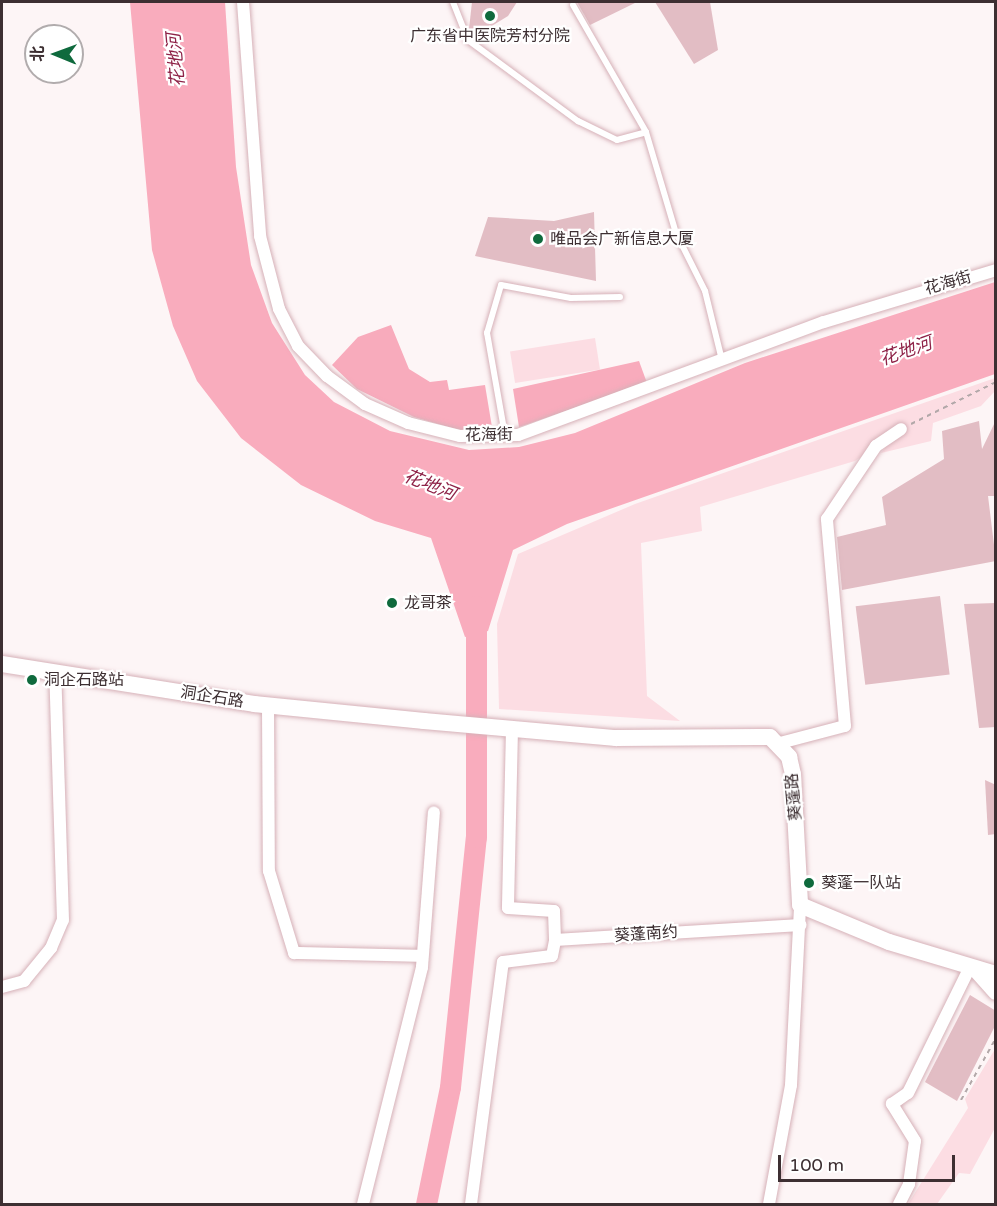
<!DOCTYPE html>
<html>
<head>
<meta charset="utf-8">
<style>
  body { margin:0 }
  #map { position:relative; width:997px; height:1206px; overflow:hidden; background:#fdf5f6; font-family:"Varela Round","Noto Sans SC",sans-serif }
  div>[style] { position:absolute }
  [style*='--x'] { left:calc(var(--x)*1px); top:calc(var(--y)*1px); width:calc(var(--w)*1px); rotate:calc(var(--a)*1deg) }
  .green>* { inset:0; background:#fcdde3; transform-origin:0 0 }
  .forest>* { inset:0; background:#f8abbc }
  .water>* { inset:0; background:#f9acbd }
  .river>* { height:21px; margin:-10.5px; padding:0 10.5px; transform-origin:10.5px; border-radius:10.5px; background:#f9acbd }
  .building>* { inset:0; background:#e2bdc4; transform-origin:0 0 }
  .path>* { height:2px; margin-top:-1px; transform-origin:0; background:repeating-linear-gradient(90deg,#b2a8a9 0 4.5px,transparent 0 9px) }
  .roads { filter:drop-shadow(0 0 2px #d6b1b8) drop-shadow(0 0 2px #d6b1b8) }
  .lane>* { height:6px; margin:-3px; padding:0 3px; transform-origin:3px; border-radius:3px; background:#fff }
  .street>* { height:12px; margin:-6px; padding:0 6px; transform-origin:6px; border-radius:6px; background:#fff }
  .secondary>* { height:16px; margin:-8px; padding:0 8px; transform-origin:8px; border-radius:8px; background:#fff }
  .dots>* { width:16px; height:16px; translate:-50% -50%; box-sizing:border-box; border:3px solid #fff; border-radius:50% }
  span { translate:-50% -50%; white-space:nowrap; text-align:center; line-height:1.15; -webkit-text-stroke:4.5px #fff; paint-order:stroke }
  .poi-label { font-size:16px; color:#3d2f32 }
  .left { translate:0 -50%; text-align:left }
  .street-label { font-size:16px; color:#3d2f32 }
  .water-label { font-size:18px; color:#8e2247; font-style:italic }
  .frame { position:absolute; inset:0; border:3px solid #3d2f32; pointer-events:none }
  .north { position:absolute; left:24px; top:24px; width:60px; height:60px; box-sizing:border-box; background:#fff; border:2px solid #b1acad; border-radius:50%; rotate:271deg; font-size:16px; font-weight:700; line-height:24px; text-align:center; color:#3d2f32 }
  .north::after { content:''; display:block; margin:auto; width:21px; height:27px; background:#0f6a3d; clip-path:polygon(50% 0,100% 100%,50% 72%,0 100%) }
  .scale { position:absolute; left:778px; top:1155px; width:177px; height:27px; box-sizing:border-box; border:3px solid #3d2f32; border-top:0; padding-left:8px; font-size:18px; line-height:21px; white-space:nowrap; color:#3d2f32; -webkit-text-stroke:4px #fff; paint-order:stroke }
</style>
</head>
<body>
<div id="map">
  <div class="green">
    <div style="left:595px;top:338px;width:32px;height:86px;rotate:81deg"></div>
    <div style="clip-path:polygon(995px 378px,995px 391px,981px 406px,933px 423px,931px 441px,881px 453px,898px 431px,855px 461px,700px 507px,702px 531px,641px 543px,647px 696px,680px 721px,499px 709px,497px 624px,518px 554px,635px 504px)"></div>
    <div style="clip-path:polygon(995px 1049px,995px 1128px,970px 1174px,959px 1173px,937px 1204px,908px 1204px,968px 1108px,965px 1099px)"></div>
  </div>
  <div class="forest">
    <div style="clip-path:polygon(391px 325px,409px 369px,430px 382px,447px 380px,449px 390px,485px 385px,492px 427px,459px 430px,414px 417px,357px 389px,332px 365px,358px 337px)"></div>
    <div style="clip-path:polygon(639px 361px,647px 383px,519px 427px,513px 389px)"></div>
  </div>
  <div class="water">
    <div style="clip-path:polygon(130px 2px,225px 2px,236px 167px,251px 265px,272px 323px,305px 375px,334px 402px,390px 431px,469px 450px,519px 447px,575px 433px,745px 363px,995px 282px,995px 374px,567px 524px,513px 550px,488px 631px,465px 637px,431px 538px,375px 521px,301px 485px,241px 438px,197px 381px,173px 326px,152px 250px)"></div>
  </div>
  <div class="river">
    <div style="--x:426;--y:1204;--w:119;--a:-78.4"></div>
    <div style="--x:450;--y:1087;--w:251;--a:-84.1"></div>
    <div style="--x:476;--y:837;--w:231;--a:-90"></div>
  </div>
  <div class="building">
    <div style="clip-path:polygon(472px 2px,517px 2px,508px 16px,477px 35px,469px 29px)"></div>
    <div style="clip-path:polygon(577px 2px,637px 2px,590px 25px)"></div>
    <div style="clip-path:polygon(655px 2px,710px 2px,718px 50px,694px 64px)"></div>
    <div style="clip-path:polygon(594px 212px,596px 281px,475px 256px,488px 217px,554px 221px)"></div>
    <div style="clip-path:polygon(996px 420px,996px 496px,988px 496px,996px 561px,842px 590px,837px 537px,886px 525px,882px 497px,944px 459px,942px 431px,979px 421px,982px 449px)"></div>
    <div style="left:940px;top:596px;width:79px;height:85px;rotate:83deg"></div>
    <div style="clip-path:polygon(996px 603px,996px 727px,979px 728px,964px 604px)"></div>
    <div style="clip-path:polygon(985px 780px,996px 785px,996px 834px,988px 835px)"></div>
    <div style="clip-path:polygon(970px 995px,996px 1011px,996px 1024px,957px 1101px,925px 1082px)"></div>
  </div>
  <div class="path">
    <div style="--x:911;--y:424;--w:95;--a:-26.3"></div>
    <div style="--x:961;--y:1100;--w:71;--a:-60.6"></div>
  </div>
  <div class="roads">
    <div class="lane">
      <div style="--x:453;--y:2;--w:41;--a:68.5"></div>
      <div style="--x:468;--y:40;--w:137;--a:36.4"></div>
      <div style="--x:578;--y:121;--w:43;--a:26"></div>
      <div style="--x:617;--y:140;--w:30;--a:-15"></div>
      <div style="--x:573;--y:5;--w:146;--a:60.1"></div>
      <div style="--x:646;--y:132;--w:105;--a:73.5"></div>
      <div style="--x:676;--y:233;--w:65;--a:63.4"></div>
      <div style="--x:705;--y:291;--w:71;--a:76.2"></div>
      <div style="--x:505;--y:435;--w:104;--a:-100"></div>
      <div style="--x:487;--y:333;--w:50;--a:-73.7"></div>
      <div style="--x:501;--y:285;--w:71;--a:10.5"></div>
      <div style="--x:571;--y:298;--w:49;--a:-1.2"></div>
    </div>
    <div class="street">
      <div style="--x:243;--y:2;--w:235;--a:85.8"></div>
      <div style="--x:260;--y:236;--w:75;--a:75.4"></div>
      <div style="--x:279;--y:309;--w:42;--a:62.8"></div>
      <div style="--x:298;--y:346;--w:42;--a:46"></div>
      <div style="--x:327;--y:376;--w:47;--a:36.4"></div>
      <div style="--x:365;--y:404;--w:47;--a:23.8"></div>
      <div style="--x:408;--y:423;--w:54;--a:14"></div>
      <div style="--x:460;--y:436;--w:58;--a:-1"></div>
      <div style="--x:518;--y:435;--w:326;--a:-20.3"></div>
      <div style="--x:824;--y:322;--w:180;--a:-16.8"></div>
      <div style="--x:268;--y:705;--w:166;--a:89.7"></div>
      <div style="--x:269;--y:871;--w:86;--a:73"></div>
      <div style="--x:294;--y:953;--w:128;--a:1.3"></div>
      <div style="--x:512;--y:729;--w:179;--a:91.3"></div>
      <div style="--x:508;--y:908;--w:46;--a:3.7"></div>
      <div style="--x:554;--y:911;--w:29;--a:88"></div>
      <div style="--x:780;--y:743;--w:67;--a:-14.7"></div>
      <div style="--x:845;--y:726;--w:208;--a:-95"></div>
      <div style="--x:827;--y:519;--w:88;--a:-56.1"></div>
      <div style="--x:876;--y:446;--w:30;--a:-34"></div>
      <div style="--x:2;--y:987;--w:23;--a:-15"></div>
      <div style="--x:24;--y:981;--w:43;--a:-50.7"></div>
      <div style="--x:51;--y:948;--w:30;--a:-67"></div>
      <div style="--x:63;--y:920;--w:248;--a:-91.8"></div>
      <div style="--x:363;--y:1204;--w:244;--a:-76"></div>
      <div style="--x:422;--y:967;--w:155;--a:-85.6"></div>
      <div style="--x:471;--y:1204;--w:244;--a:-82.5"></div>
      <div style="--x:503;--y:962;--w:49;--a:-7"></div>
      <div style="--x:552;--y:956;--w:16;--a:-79"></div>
      <div style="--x:555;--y:940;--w:246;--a:-3.5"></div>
      <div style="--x:769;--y:1204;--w:121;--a:-79.5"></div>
      <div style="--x:791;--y:1085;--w:180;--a:-87.1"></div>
      <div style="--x:899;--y:1204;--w:22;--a:-63"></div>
      <div style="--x:909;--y:1184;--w:43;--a:-82.1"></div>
      <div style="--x:915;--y:1141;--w:44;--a:-121.9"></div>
      <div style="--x:892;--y:1104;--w:19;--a:-35"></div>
      <div style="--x:908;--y:1093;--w:140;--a:-63.8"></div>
    </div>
    <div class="secondary">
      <div style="--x:2;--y:664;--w:255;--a:9"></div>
      <div style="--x:254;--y:704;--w:171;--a:5.7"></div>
      <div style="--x:424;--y:721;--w:193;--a:5.1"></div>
      <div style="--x:616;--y:738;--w:154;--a:-0.4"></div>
      <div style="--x:770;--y:737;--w:28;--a:46"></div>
      <div style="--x:789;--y:757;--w:17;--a:77"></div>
      <div style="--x:793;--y:774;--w:131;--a:86.9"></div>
      <div style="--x:800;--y:905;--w:96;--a:22.6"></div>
      <div style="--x:889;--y:942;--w:112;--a:16.7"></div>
      <div style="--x:977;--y:971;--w:28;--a:48"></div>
    </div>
  </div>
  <div class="dots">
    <div style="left:490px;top:16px;background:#0f6a3d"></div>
    <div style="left:538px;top:239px;background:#0f6a3d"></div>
    <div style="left:392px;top:603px;background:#0f6a3d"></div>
    <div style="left:32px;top:680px;background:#0f6a3d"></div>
    <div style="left:809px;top:883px;background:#0f6a3d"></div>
  </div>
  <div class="poi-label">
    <span style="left:490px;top:36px">广东省中医院芳村分院</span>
    <span class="left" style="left:550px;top:239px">唯品会广新信息大厦</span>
    <span class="left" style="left:404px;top:603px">龙哥茶</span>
    <span class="left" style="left:44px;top:680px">洞企石路站</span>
    <span class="left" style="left:821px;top:883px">葵蓬一队站</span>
  </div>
  <div class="street-label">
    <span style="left:948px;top:283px;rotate:-16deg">花海街</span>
    <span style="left:489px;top:435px;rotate:-1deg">花海街</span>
    <span style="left:212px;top:697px;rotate:9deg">洞企石路</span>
    <span style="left:794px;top:797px;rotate:-95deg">葵蓬路</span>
    <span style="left:646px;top:934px;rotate:-4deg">葵蓬南约</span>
  </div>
  <div class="water-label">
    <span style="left:176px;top:60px;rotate:-95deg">花地河</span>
    <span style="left:906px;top:351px;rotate:-19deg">花地河</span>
    <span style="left:430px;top:485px;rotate:22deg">花地河</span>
  </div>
  <div class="frame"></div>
  <div class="north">北</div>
  <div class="scale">100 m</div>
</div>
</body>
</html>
